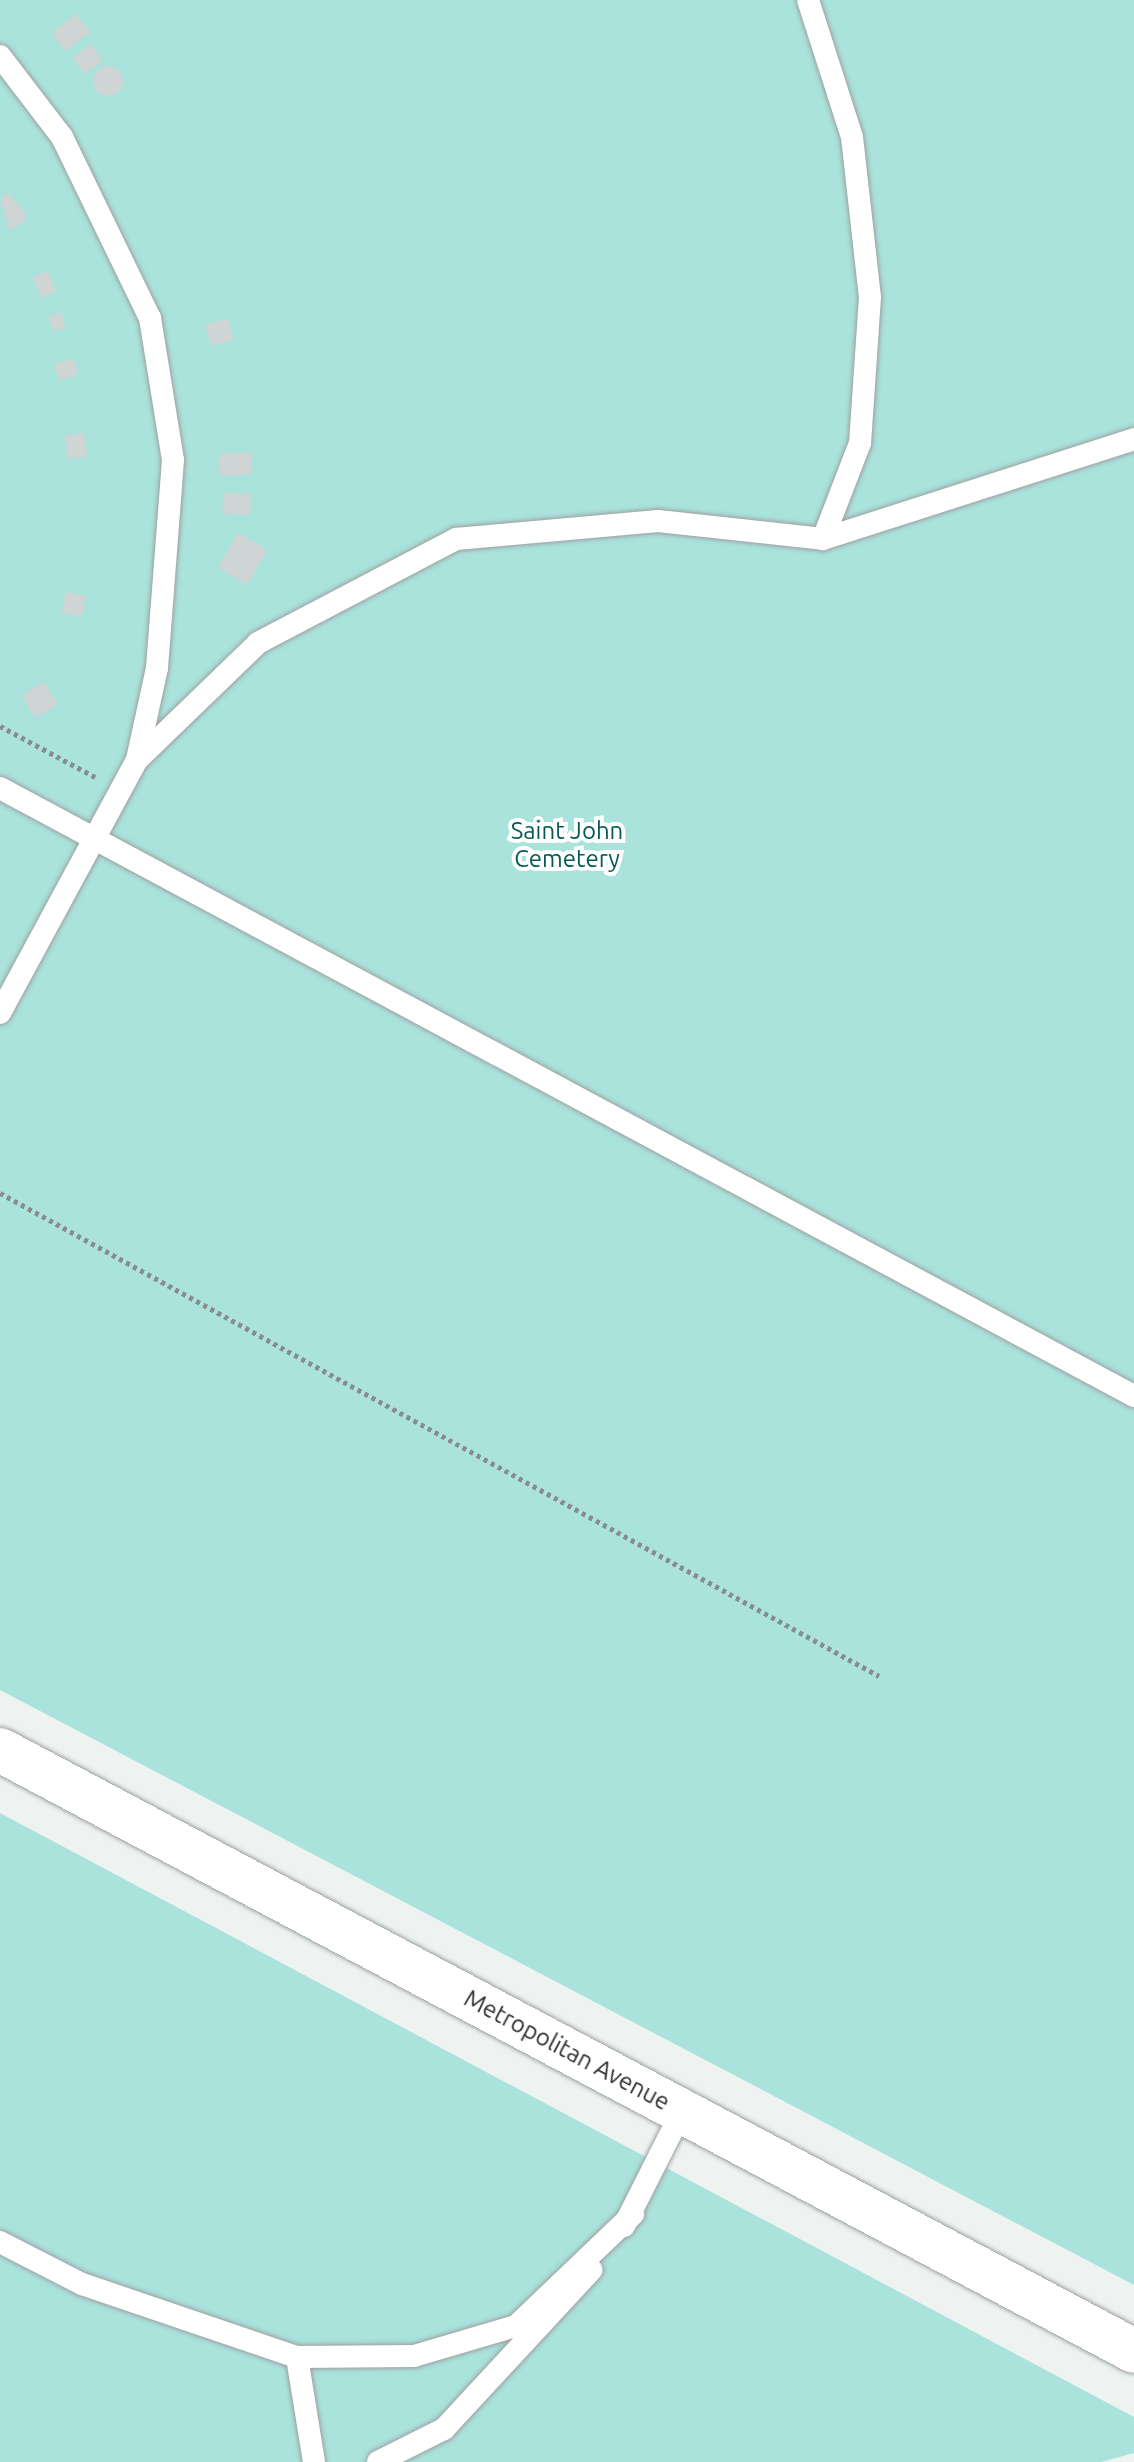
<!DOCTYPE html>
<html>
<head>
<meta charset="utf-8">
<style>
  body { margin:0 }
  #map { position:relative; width:1134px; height:2462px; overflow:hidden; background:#eef3f2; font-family:Ubuntu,sans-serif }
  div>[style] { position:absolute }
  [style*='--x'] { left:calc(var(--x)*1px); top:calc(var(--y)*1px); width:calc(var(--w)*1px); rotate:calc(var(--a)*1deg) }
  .green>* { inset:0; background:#aae2dc }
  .building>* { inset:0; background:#cfd4d4; transform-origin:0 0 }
  .round { border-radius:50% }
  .path>* { height:5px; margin-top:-2.5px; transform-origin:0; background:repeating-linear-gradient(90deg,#898c8c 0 4px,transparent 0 8px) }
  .roads { filter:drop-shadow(0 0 2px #9da1a1) drop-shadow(0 0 2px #9da1a1) }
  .lane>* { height:22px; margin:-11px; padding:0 11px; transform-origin:11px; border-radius:11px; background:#fff }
  .secondary>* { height:44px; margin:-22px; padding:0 22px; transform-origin:22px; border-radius:22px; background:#fff }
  span { translate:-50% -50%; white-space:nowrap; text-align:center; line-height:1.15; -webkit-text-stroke:8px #fff; paint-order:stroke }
  .park-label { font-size:24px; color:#085b55 }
  .street-label { font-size:24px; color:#2f3131 }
</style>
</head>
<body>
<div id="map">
  <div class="green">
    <div style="clip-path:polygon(0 0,1134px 0,1134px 2285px,0 1690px)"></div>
    <div style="clip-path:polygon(0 1813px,1134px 2417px,1134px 2453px,1101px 2462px,0 2462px)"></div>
  </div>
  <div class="building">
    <div style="left:76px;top:14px;width:23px;height:31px;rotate:52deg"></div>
    <div style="left:91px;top:44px;width:20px;height:23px;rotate:53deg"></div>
    <div class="round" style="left:93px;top:66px;width:30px;height:30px"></div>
    <div style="clip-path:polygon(9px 193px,25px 213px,25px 222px,9px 230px,0 199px)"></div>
    <div style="left:48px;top:271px;width:22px;height:17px;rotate:68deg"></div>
    <div style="left:61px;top:312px;width:17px;height:13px;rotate:73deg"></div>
    <div style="left:228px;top:319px;width:22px;height:23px;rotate:77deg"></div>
    <div style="left:74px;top:359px;width:17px;height:20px;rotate:77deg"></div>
    <div style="left:84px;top:433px;width:24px;height:19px;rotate:83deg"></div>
    <div style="left:251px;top:452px;width:22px;height:32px;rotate:87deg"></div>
    <div style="left:223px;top:493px;width:28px;height:21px;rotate:2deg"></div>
    <div style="left:238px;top:533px;width:34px;height:40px;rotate:30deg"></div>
    <div style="left:66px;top:592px;width:20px;height:21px;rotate:11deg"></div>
    <div style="left:44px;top:682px;width:26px;height:26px;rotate:59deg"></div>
  </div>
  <div class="path">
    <div style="--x:0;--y:726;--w:108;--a:28.2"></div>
    <div style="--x:0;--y:1193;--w:1003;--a:28.79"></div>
  </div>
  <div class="roads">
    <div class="lane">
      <div style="--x:808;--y:0;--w:144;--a:72.2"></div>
      <div style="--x:852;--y:137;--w:161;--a:83.6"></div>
      <div style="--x:870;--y:297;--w:146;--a:93.9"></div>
      <div style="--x:860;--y:443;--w:103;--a:111.1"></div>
      <div style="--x:0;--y:56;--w:102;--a:52.6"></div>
      <div style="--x:62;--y:137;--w:201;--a:64.1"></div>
      <div style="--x:150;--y:318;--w:144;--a:80.8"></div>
      <div style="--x:173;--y:460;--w:209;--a:94.4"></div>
      <div style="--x:157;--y:668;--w:94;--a:102.3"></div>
      <div style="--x:0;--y:788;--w:1287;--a:28.2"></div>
      <div style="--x:0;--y:1013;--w:288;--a:-61.6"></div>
      <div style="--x:137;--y:760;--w:168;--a:-44"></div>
      <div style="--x:258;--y:643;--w:224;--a:-27.7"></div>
      <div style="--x:456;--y:539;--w:203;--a:-5.1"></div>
      <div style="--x:658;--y:521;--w:166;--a:6.2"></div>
      <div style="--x:823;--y:539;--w:327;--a:-17.8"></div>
      <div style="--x:624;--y:2226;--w:129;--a:-63.2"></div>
      <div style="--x:0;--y:2242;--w:92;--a:27.1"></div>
      <div style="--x:82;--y:2284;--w:227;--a:18.8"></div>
      <div style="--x:297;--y:2357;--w:117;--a:-0.5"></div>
      <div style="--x:414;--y:2356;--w:106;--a:-16.4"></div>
      <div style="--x:516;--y:2326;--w:162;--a:-43.7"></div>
      <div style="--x:297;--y:2357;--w:106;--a:80.8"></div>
      <div style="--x:378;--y:2462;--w:74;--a:-26.6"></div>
      <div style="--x:444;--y:2429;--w:217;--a:-47.2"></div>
    </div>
    <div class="secondary">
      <div style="--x:0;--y:1750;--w:1283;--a:27.92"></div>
    </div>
  </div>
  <div class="park-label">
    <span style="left:567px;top:845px">Saint John<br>Cemetery</span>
  </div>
  <div class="street-label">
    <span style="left:567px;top:2050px;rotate:28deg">Metropolitan Avenue</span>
  </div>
</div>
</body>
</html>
